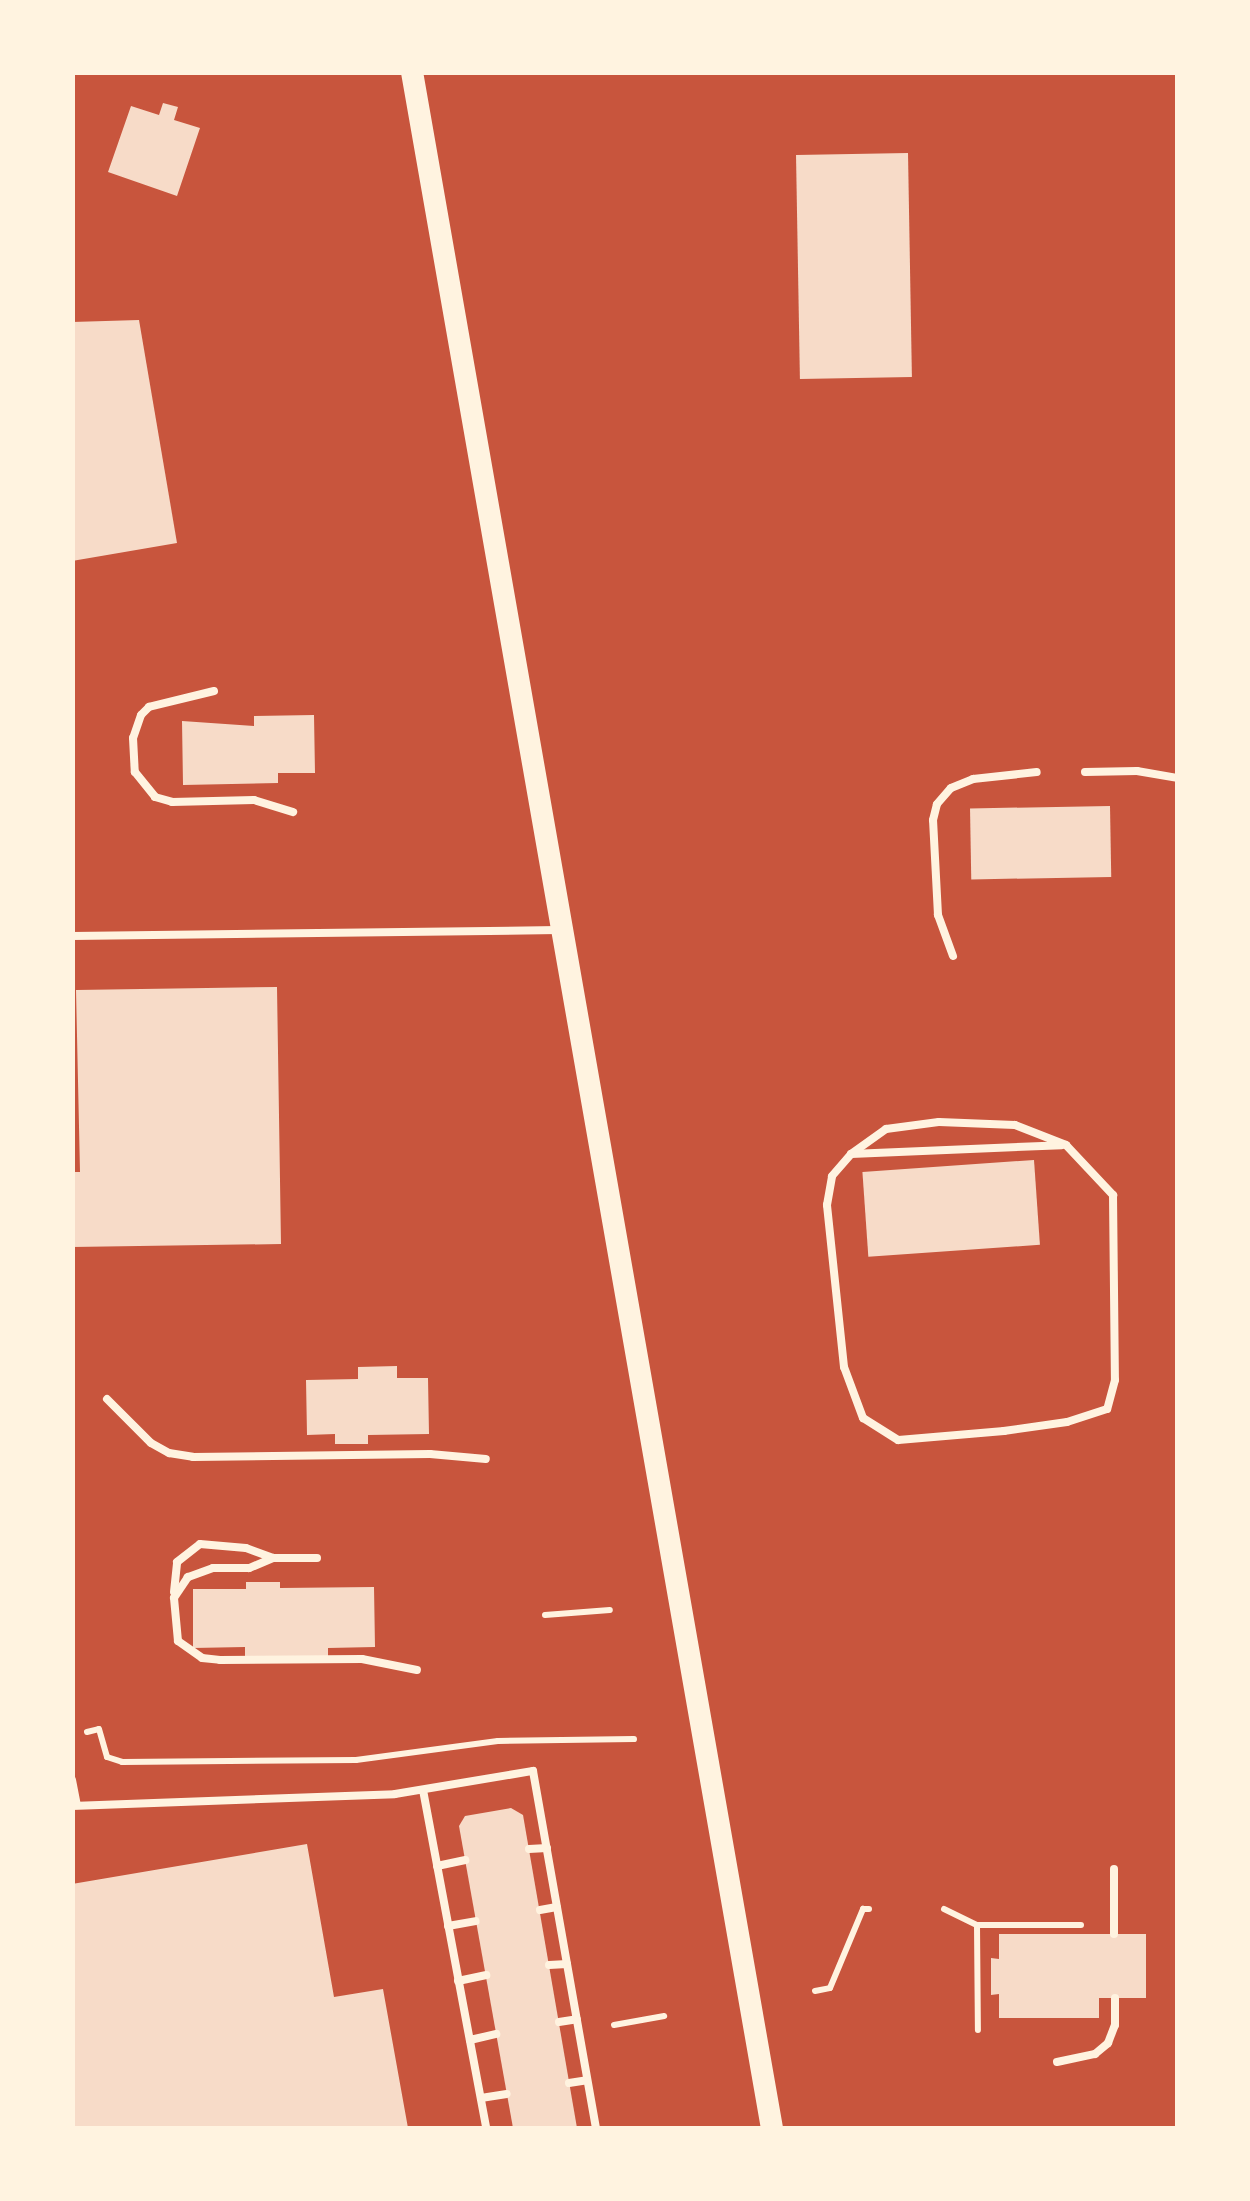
<!DOCTYPE html>
<html>
<head>
<meta charset="utf-8">
<style>
  body { margin:0 }
  #map { position:relative; width:1250px; height:2201px; overflow:hidden; background:#c8553d; font-family:"Open Sans",sans-serif }
  div>[style] { position:absolute }
  [style*='--x'] { left:calc(var(--x)*1px); top:calc(var(--y)*1px); width:calc(var(--w)*1px); rotate:calc(var(--a)*1deg) }
  .building>* { inset:0; background:#f7dbc8; transform-origin:0 0 }
  .path>* { height:6px; margin:-3px; padding:0 3px; transform-origin:3px; border-radius:3px; background:#fff3e0 }
  .service>* { height:8px; margin:-4px; padding:0 4px; transform-origin:4px; border-radius:4px; background:#fff3e0 }
  .primary>* { height:22px; margin:-11px; padding:0 11px; transform-origin:11px; border-radius:11px; background:#fff3e0 }
  span { translate:-50% -50%; white-space:nowrap; text-align:center; line-height:1.15; -webkit-text-stroke:10px #fff3e0; paint-order:stroke }
  .frame { position:absolute; inset:0; border:75px solid #fff3e0; pointer-events:none }
</style>
</head>
<body>
<div id="map">
  <div class="building">
    <div style="clip-path:polygon(163px 103px,178px 107px,174px 120px,200px 128px,177px 196px,108px 172px,131px 106px,159px 115px)"></div>
    <div style="left:908px;top:153px;width:224px;height:112px;rotate:89deg"></div>
    <div style="clip-path:polygon(139px 320px,177px 543px,72px 561px,72px 322px)"></div>
    <div style="clip-path:polygon(314px 715px,315px 773px,278px 773px,278px 783px,183px 785px,182px 721px,254px 726px,254px 716px)"></div>
    <div style="left:1110px;top:806px;width:71px;height:140px;rotate:89deg"></div>
    <div style="clip-path:polygon(277px 987px,281px 1244px,72px 1247px,72px 1172px,80px 1172px,76px 990px)"></div>
    <div style="left:1034px;top:1160px;width:85px;height:172px;rotate:86deg"></div>
    <div style="clip-path:polygon(397px 1366px,397px 1378px,428px 1378px,429px 1434px,368px 1435px,368px 1444px,335px 1444px,335px 1434px,307px 1435px,306px 1380px,358px 1379px,358px 1367px)"></div>
    <div style="clip-path:polygon(246px 1582px,280px 1582px,280px 1588px,374px 1587px,375px 1647px,328px 1648px,328px 1656px,245px 1656px,245px 1647px,193px 1648px,193px 1589px,246px 1589px)"></div>
    <div style="clip-path:polygon(511px 1808px,523px 1815px,577px 2128px,513px 2128px,459px 1826px,465px 1816px)"></div>
    <div style="clip-path:polygon(307px 1844px,334px 1997px,383px 1989px,408px 2128px,72px 2128px,72px 1884px)"></div>
    <div style="clip-path:polygon(999px 1934px,1146px 1934px,1146px 1998px,1099px 1998px,1099px 2018px,999px 2018px,999px 1994px,991px 1995px,991px 1958px,999px 1959px)"></div>
  </div>
  <div class="path">
    <div style="--x:545;--y:1615;--w:65;--a:-4.4"></div>
    <div style="--x:87;--y:1732;--w:12;--a:-14"></div>
    <div style="--x:99;--y:1729;--w:29;--a:74"></div>
    <div style="--x:107;--y:1757;--w:16;--a:18"></div>
    <div style="--x:122;--y:1762;--w:234;--a:-0.5"></div>
    <div style="--x:356;--y:1760;--w:143;--a:-7.6"></div>
    <div style="--x:498;--y:1741;--w:136;--a:-0.8"></div>
    <div style="--x:944;--y:1909;--w:37;--a:26"></div>
    <div style="--x:977;--y:1925;--w:105;--a:89.5"></div>
    <div style="--x:977;--y:1925;--w:104;--a:0"></div>
    <div style="--x:815;--y:1991;--w:15;--a:-11"></div>
    <div style="--x:830;--y:1988;--w:86;--a:-67.3"></div>
    <div style="--x:863;--y:1909;--w:6;--a:0"></div>
    <div style="--x:614;--y:2025;--w:51;--a:-10.2"></div>
  </div>
  <div class="service">
    <div style="--x:214;--y:691;--w:67;--a:166.2"></div>
    <div style="--x:149;--y:707;--w:11;--a:135"></div>
    <div style="--x:141;--y:715;--w:24;--a:109"></div>
    <div style="--x:133;--y:738;--w:34;--a:87"></div>
    <div style="--x:135;--y:772;--w:32;--a:51"></div>
    <div style="--x:155;--y:797;--w:18;--a:16"></div>
    <div style="--x:172;--y:802;--w:82;--a:-1.4"></div>
    <div style="--x:254;--y:800;--w:41;--a:17.1"></div>
    <div style="--x:1085;--y:772;--w:52;--a:-1.1"></div>
    <div style="--x:1137;--y:771;--w:42;--a:9.7"></div>
    <div style="--x:72;--y:936;--w:486;--a:-0.7"></div>
    <div style="--x:953;--y:956;--w:44;--a:-110.1"></div>
    <div style="--x:938;--y:915;--w:95;--a:-93"></div>
    <div style="--x:933;--y:820;--w:16;--a:-76"></div>
    <div style="--x:937;--y:804;--w:21;--a:-49"></div>
    <div style="--x:951;--y:788;--w:24;--a:-22"></div>
    <div style="--x:973;--y:779;--w:64;--a:-6.2"></div>
    <div style="--x:939;--y:1122;--w:76;--a:2.3"></div>
    <div style="--x:1015;--y:1125;--w:55;--a:21.4"></div>
    <div style="--x:1066;--y:1145;--w:69;--a:46.8"></div>
    <div style="--x:1113;--y:1195;--w:185;--a:89.4"></div>
    <div style="--x:1115;--y:1380;--w:30;--a:105"></div>
    <div style="--x:1107;--y:1409;--w:42;--a:162"></div>
    <div style="--x:1067;--y:1422;--w:64;--a:171.9"></div>
    <div style="--x:1004;--y:1431;--w:106;--a:175.1"></div>
    <div style="--x:898;--y:1440;--w:41;--a:-147.8"></div>
    <div style="--x:863;--y:1418;--w:54;--a:-110.4"></div>
    <div style="--x:844;--y:1367;--w:163;--a:-96"></div>
    <div style="--x:827;--y:1205;--w:29;--a:-80"></div>
    <div style="--x:832;--y:1176;--w:29;--a:-49"></div>
    <div style="--x:851;--y:1154;--w:43;--a:-35.5"></div>
    <div style="--x:886;--y:1129;--w:53;--a:-7.5"></div>
    <div style="--x:851;--y:1154;--w:211;--a:-2.4"></div>
    <div style="--x:107;--y:1399;--w:62;--a:45"></div>
    <div style="--x:151;--y:1443;--w:21;--a:29"></div>
    <div style="--x:169;--y:1453;--w:24;--a:9"></div>
    <div style="--x:193;--y:1457;--w:237;--a:-0.7"></div>
    <div style="--x:430;--y:1454;--w:56;--a:5.1"></div>
    <div style="--x:317;--y:1558;--w:44;--a:180"></div>
    <div style="--x:273;--y:1558;--w:26;--a:157"></div>
    <div style="--x:249;--y:1568;--w:36;--a:180"></div>
    <div style="--x:213;--y:1568;--w:27;--a:160"></div>
    <div style="--x:188;--y:1577;--w:25;--a:124"></div>
    <div style="--x:174;--y:1598;--w:43;--a:84.7"></div>
    <div style="--x:178;--y:1641;--w:29;--a:35"></div>
    <div style="--x:202;--y:1658;--w:18;--a:6"></div>
    <div style="--x:220;--y:1660;--w:142;--a:-0.4"></div>
    <div style="--x:362;--y:1659;--w:56;--a:11.3"></div>
    <div style="--x:174;--y:1592;--w:30;--a:-84"></div>
    <div style="--x:177;--y:1562;--w:29;--a:-38"></div>
    <div style="--x:200;--y:1544;--w:46;--a:5"></div>
    <div style="--x:246;--y:1548;--w:29;--a:20"></div>
    <div style="--x:72;--y:1780;--w:25;--a:79"></div>
    <div style="--x:423;--y:1790;--w:344;--a:79.4"></div>
    <div style="--x:72;--y:1806;--w:323;--a:-2.1"></div>
    <div style="--x:395;--y:1794;--w:140;--a:-9.5"></div>
    <div style="--x:533;--y:1771;--w:363;--a:80"></div>
    <div style="--x:529;--y:1849;--w:18;--a:-3"></div>
    <div style="--x:437;--y:1866;--w:29;--a:-12"></div>
    <div style="--x:1114;--y:1869;--w:65;--a:90"></div>
    <div style="--x:540;--y:1910;--w:17;--a:-10"></div>
    <div style="--x:448;--y:1926;--w:28;--a:-10"></div>
    <div style="--x:549;--y:1965;--w:18;--a:-3"></div>
    <div style="--x:458;--y:1981;--w:29;--a:-12"></div>
    <div style="--x:559;--y:2022;--w:18;--a:-9"></div>
    <div style="--x:470;--y:2040;--w:27;--a:-13"></div>
    <div style="--x:1057;--y:2062;--w:39;--a:-12"></div>
    <div style="--x:1095;--y:2054;--w:17;--a:-40"></div>
    <div style="--x:1108;--y:2043;--w:19;--a:-69"></div>
    <div style="--x:1115;--y:2025;--w:27;--a:-90"></div>
    <div style="--x:569;--y:2083;--w:18;--a:-9"></div>
    <div style="--x:481;--y:2098;--w:26;--a:-9"></div>
  </div>
  <div class="primary">
    <div style="--x:412;--y:72;--w:2087;--a:80.07"></div>
  </div>
  <div class="frame"></div>
</div>
</body>
</html>
